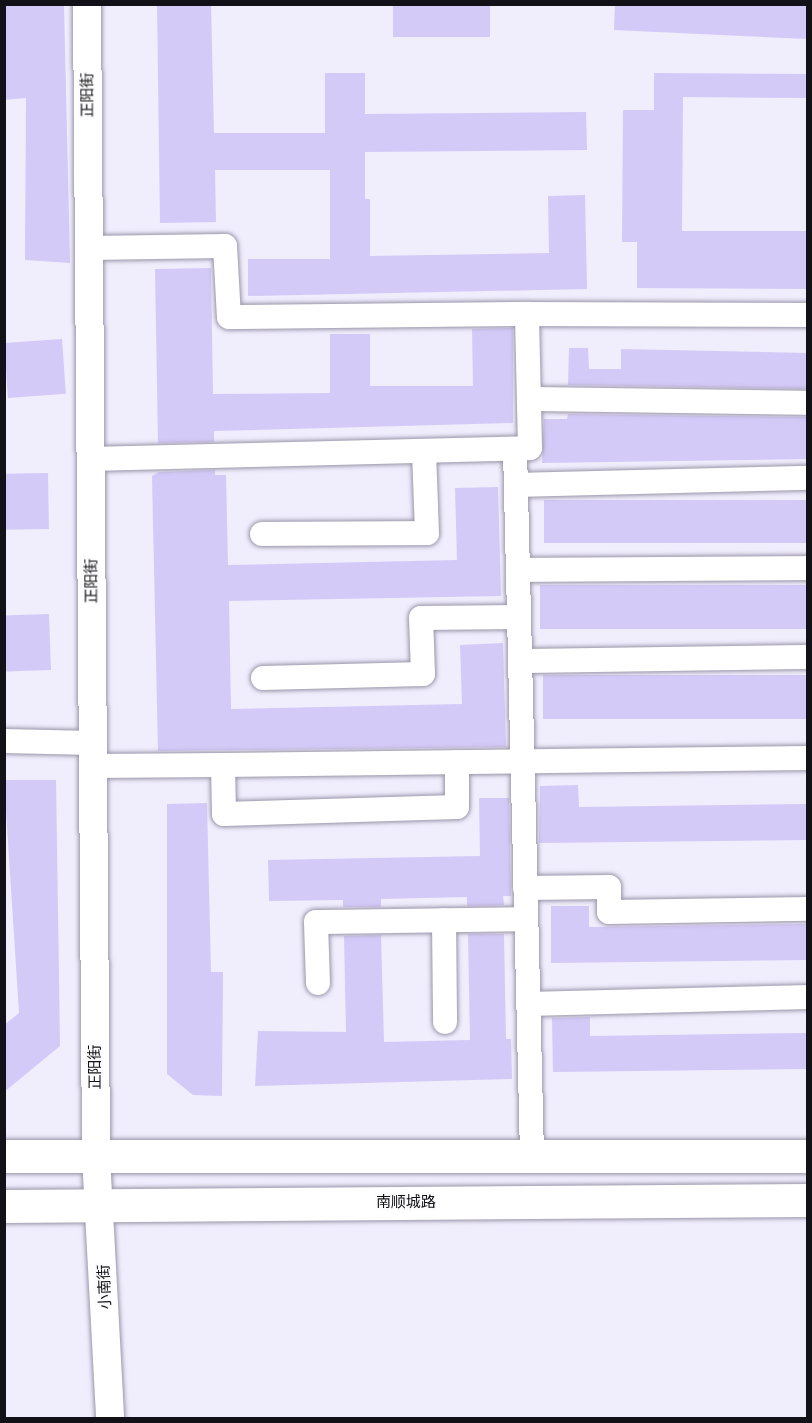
<!DOCTYPE html>
<html>
<head>
<meta charset="utf-8">
<style>
  body { margin:0 }
  #map { position:relative; width:812px; height:1423px; overflow:hidden; background:#f0edfd; font-family:"Fira Sans","Noto Sans SC",sans-serif }
  div>[style] { position:absolute }
  [style*='--x'] { left:calc(var(--x)*1px); top:calc(var(--y)*1px); width:calc(var(--w)*1px); rotate:calc(var(--a)*1deg) }
  .building>* { inset:0; background:#d4caf8; transform-origin:0 0 }
  .roads { filter:drop-shadow(0 0 2px #9a96a9) drop-shadow(0 0 2px #9a96a9) }
  .minor>* { height:24px; margin:-12px; padding:0 12px; transform-origin:12px; border-radius:12px; background:#fff }
  .tertiary>* { height:28px; margin:-14px; padding:0 14px; transform-origin:14px; border-radius:14px; background:#fff }
  .secondary>* { height:33px; margin:-16.5px; padding:0 16.5px; transform-origin:16.5px; border-radius:16.5px; background:#fff }
  span { translate:-50% -50%; white-space:nowrap; text-align:center; line-height:1.15; -webkit-text-stroke:4.5px #fcfcfc; paint-order:stroke }
  .street-label { font-size:15px; color:#121118 }
  .frame { position:absolute; inset:0; border:6px solid #121118; pointer-events:none }
</style>
</head>
<body>
<div id="map">
  <div class="building">
    <div style="clip-path:polygon(4px 4px,64px 4px,70px 263px,25px 260px,26px 98px,4px 100px)"></div>
    <div style="clip-path:polygon(157px 4px,211px 4px,214px 133px,325px 133px,325px 73px,365px 73px,365px 114px,586px 112px,587px 150px,365px 152px,365px 199px,370px 199px,370px 256px,549px 253px,548px 196px,585px 195px,587px 289px,248px 296px,248px 259px,330px 259px,330px 170px,215px 170px,216px 222px,160px 223px)"></div>
    <div style="left:393px;top:4px;width:97px;height:33px"></div>
    <div style="clip-path:polygon(615px 4px,807px 4px,807px 39px,614px 30px)"></div>
    <div style="clip-path:polygon(654px 73px,807px 74px,807px 98px,683px 97px,682px 231px,807px 231px,807px 289px,637px 288px,637px 242px,622px 242px,623px 110px,654px 110px)"></div>
    <div style="clip-path:polygon(211px 268px,213px 394px,330px 393px,330px 334px,370px 334px,370px 386px,473px 386px,472px 329px,513px 328px,513px 423px,214px 431px,214px 442px,158px 443px,155px 269px)"></div>
    <div style="left:62px;top:339px;width:55px;height:58px;rotate:86deg"></div>
    <div style="clip-path:polygon(569px 348px,588px 348px,589px 369px,621px 369px,621px 349px,807px 353px,807px 389px,568px 385px)"></div>
    <div style="clip-path:polygon(568px 414px,807px 417px,807px 459px,542px 463px,544px 419px,567px 419px)"></div>
    <div style="clip-path:polygon(215px 470px,215px 475px,226px 475px,228px 565px,457px 560px,455px 488px,498px 487px,501px 596px,229px 601px,231px 709px,462px 704px,460px 645px,503px 643px,506px 747px,158px 751px,152px 476px,159px 472px)"></div>
    <div style="left:48px;top:473px;width:56px;height:44px;rotate:89deg"></div>
    <div style="left:807px;top:500px;width:43px;height:263px;rotate:90deg"></div>
    <div style="left:807px;top:585px;width:44px;height:267px;rotate:90deg"></div>
    <div style="left:49px;top:614px;width:56px;height:45px;rotate:88deg"></div>
    <div style="left:807px;top:675px;width:44px;height:264px;rotate:90deg"></div>
    <div style="clip-path:polygon(4px 780px,56px 780px,60px 1046px,4px 1092px,4px 1025px,19px 1013px)"></div>
    <div style="clip-path:polygon(578px 785px,579px 807px,807px 804px,807px 840px,539px 843px,540px 786px)"></div>
    <div style="clip-path:polygon(479px 798px,509px 798px,511px 896px,503px 896px,504px 905px,467px 906px,467px 897px,381px 899px,381px 907px,343px 907px,343px 900px,269px 901px,268px 860px,480px 856px)"></div>
    <div style="clip-path:polygon(207px 803px,211px 972px,223px 972px,222px 1096px,193px 1095px,167px 1074px,167px 804px)"></div>
    <div style="clip-path:polygon(551px 906px,589px 906px,589px 927px,807px 924px,807px 960px,551px 963px)"></div>
    <div style="clip-path:polygon(468px 934px,504px 934px,506px 1039px,511px 1039px,512px 1079px,255px 1086px,258px 1031px,346px 1032px,344px 936px,381px 935px,384px 1042px,470px 1040px)"></div>
    <div style="clip-path:polygon(590px 1017px,590px 1036px,807px 1033px,807px 1069px,553px 1072px,552px 1018px)"></div>
  </div>
  <div class="roads">
    <div class="minor">
      <div style="--x:89;--y:248;--w:136;--a:-0.8"></div>
      <div style="--x:225;--y:246;--w:71;--a:86.8"></div>
      <div style="--x:229;--y:317;--w:298;--a:-0.6"></div>
      <div style="--x:529;--y:399;--w:279;--a:0.8"></div>
      <div style="--x:515;--y:449;--w:15;--a:-4"></div>
      <div style="--x:530;--y:448;--w:134;--a:-91.3"></div>
      <div style="--x:527;--y:314;--w:281;--a:0.2"></div>
      <div style="--x:91;--y:459;--w:424;--a:-1.4"></div>
      <div style="--x:515;--y:449;--w:708;--a:88.62"></div>
      <div style="--x:516;--y:485;--w:292;--a:-1.4"></div>
      <div style="--x:262;--y:534;--w:165;--a:-0.3"></div>
      <div style="--x:427;--y:533;--w:82;--a:-92.1"></div>
      <div style="--x:518;--y:570;--w:290;--a:-0.4"></div>
      <div style="--x:520;--y:661;--w:288;--a:-0.8"></div>
      <div style="--x:263;--y:678;--w:160;--a:-1.4"></div>
      <div style="--x:423;--y:674;--w:56;--a:-92"></div>
      <div style="--x:421;--y:618;--w:98;--a:-0.6"></div>
      <div style="--x:4;--y:741;--w:89;--a:1.3"></div>
      <div style="--x:223;--y:765;--w:585;--a:-0.69"></div>
      <div style="--x:93;--y:766;--w:130;--a:-0.4"></div>
      <div style="--x:223;--y:765;--w:49;--a:88.8"></div>
      <div style="--x:224;--y:814;--w:233;--a:-1.7"></div>
      <div style="--x:457;--y:807;--w:45;--a:-90"></div>
      <div style="--x:525;--y:888;--w:84;--a:-0.7"></div>
      <div style="--x:609;--y:887;--w:25;--a:90"></div>
      <div style="--x:609;--y:912;--w:199;--a:-0.9"></div>
      <div style="--x:444;--y:920;--w:102;--a:89.4"></div>
      <div style="--x:318;--y:983;--w:61;--a:-91.9"></div>
      <div style="--x:316;--y:922;--w:210;--a:-0.8"></div>
      <div style="--x:528;--y:1004;--w:280;--a:-1.4"></div>
    </div>
    <div class="tertiary">
      <div style="--x:87;--y:4;--w:1153;--a:89.55"></div>
      <div style="--x:96;--y:1157;--w:261;--a:86.9"></div>
    </div>
    <div class="secondary">
      <div style="--x:4;--y:1156;--w:804;--a:0"></div>
      <div style="--x:4;--y:1206;--w:804;--a:-0.43"></div>
    </div>
  </div>
  <div class="street-label">
    <span style="left:88px;top:95px;rotate:-90deg">正阳街</span>
    <span style="left:92px;top:581px;rotate:-90deg">正阳街</span>
    <span style="left:96px;top:1067px;rotate:-90deg">正阳街</span>
    <span style="left:406px;top:1203px">南顺城路</span>
    <span style="left:105px;top:1287px;rotate:-92deg">小南街</span>
  </div>
  <div class="frame"></div>
</div>
</body>
</html>
